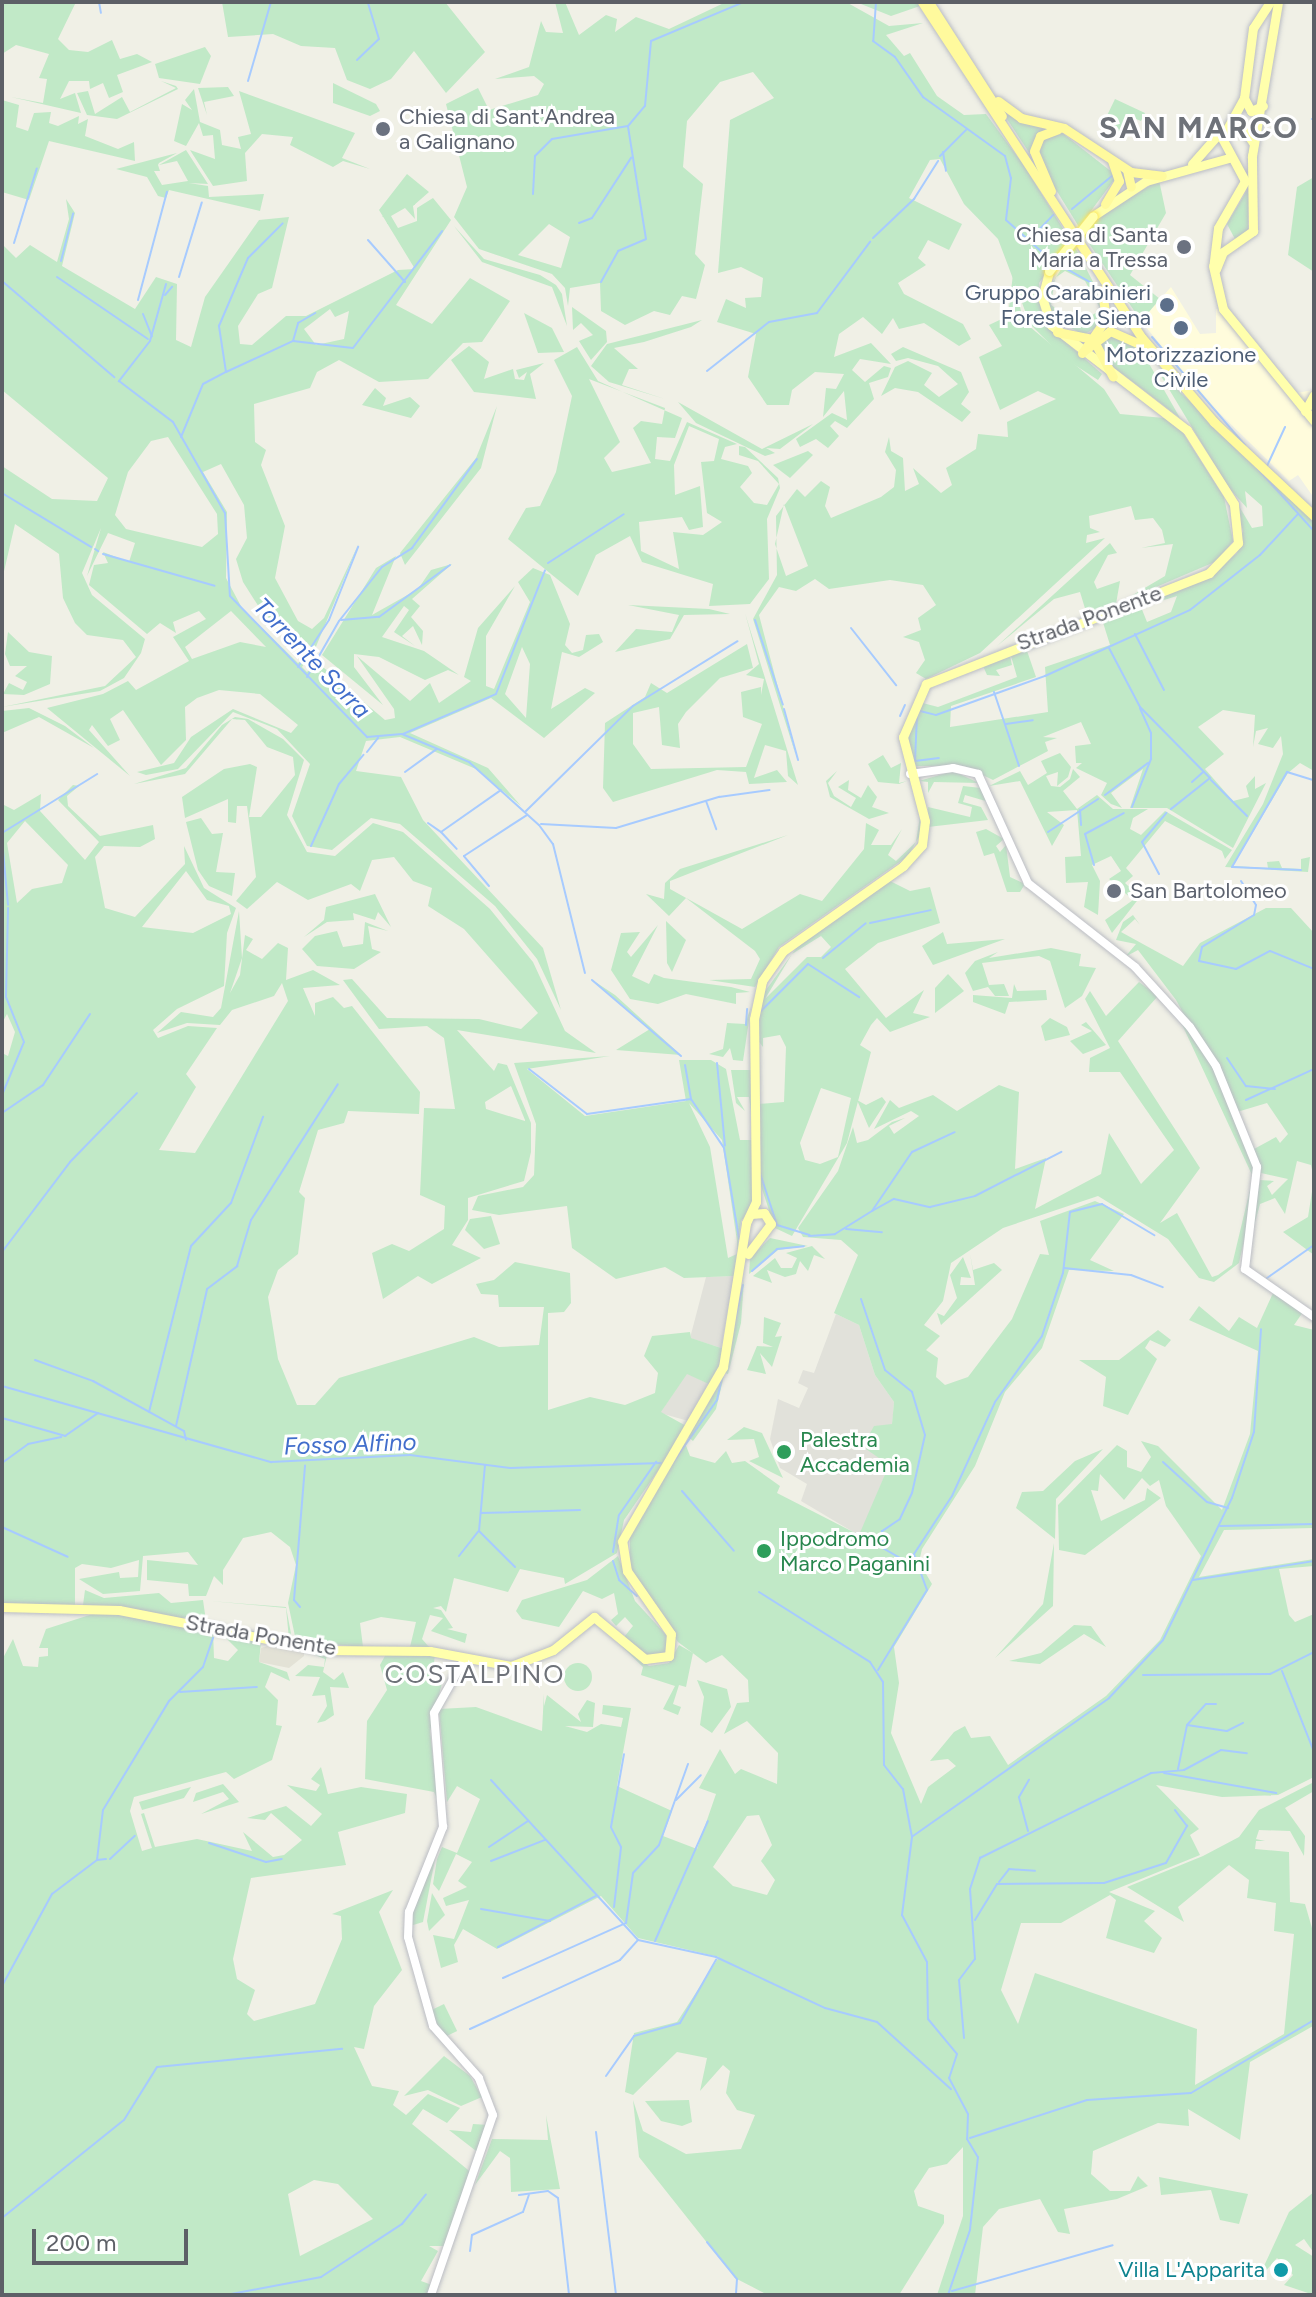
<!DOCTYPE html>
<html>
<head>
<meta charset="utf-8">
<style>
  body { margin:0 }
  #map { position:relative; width:1316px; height:2297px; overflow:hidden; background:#f0f0e6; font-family:Figtree,sans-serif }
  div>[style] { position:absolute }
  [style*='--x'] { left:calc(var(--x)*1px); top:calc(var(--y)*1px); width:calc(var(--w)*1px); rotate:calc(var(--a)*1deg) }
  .commercial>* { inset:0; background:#fffcdc }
  .industrial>* { inset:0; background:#e1e1da }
  .education>* { inset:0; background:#e3e2d6 }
  .green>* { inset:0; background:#c1e9c7; transform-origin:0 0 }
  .round { border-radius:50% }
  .stream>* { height:2px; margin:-1px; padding:0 1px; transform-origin:1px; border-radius:1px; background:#a7cbff }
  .roads { filter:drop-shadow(0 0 2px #bbbdc4) drop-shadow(0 0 2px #bbbdc4) }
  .secondary>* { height:8px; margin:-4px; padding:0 4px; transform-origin:4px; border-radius:4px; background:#fff }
  .primary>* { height:9px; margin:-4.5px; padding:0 4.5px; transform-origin:4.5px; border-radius:4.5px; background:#ffffac }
  .trunk>* { height:9px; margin:-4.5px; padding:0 4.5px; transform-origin:4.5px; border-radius:4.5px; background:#fffa9d }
  .bridges { filter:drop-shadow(0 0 2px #fae655) drop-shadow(0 0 2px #fae655) }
  .primary-bridge>* { height:9px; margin:-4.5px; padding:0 4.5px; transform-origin:4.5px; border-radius:4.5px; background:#ffffac }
  .dots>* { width:22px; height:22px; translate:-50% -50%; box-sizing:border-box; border:4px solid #fff; border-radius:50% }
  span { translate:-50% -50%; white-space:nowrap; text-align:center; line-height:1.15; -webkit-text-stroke:6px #fff; paint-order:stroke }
  .worship-label { font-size:22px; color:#5b616d }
  .left { translate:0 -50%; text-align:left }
  .right { translate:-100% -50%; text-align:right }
  .service-label { font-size:22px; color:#4e5e75 }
  .street-label { font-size:22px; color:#5d6067 }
  .leisure-label { font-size:22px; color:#27864d }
  .culture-label { font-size:22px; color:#0d838f }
  .water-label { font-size:24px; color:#416ecb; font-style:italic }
  .quarter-label { font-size:26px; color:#6e7279; letter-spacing:2px }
  .district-label { font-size:30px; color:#6e7279; font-weight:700; letter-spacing:2px }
  .frame { position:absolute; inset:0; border:4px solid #5d6067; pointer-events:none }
  .scale { position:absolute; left:32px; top:2229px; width:156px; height:36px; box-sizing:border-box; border:4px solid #5d6067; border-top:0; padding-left:10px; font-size:24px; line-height:28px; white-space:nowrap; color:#5d6067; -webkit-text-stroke:6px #fff; paint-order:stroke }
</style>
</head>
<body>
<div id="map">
  <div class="commercial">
    <div style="clip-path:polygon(1171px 287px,1200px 334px,1216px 333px,1216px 309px,1223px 309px,1296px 393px,1314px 390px,1314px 498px,1298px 475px,1289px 481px,1203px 397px,1141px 321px)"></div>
  </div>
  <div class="industrial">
    <div style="clip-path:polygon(734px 1276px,721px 1348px,690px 1338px,706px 1277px)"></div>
    <div style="clip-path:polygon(836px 1314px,859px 1325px,875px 1375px,894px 1402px,889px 1465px,860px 1536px,801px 1501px,807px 1484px,780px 1468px,770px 1439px,778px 1399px,799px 1408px,808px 1388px,798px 1383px,803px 1370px,814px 1373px)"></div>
    <div style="clip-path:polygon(687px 1373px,713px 1386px,692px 1422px,660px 1413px)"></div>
  </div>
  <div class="education">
    <div style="clip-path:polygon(274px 1644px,304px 1651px,304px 1656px,289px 1668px,259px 1662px,261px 1648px)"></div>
  </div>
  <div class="green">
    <div style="clip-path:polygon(2px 2px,76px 2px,58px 39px,69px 50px,88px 52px,112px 40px,120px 59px,137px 54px,152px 62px,117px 75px,123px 92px,109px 98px,103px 83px,90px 89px,89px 81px,69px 81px,60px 99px,75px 93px,81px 113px,11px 97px,43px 103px,47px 79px,39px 78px,49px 54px,16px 45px,2px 54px)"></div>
    <div style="clip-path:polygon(222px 2px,445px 2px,485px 52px,446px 93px,414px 51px,391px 79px,370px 89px,347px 80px,335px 48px,301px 46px,273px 34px,228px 37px)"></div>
    <div style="clip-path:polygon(evenodd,555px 2px,565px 2px,579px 35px,606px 15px,617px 19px,615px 32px,636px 17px,669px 29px,726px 2px,846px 2px,889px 26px,923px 23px,886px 35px,904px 56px,910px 53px,937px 96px,964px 115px,986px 114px,1025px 167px,1070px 240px,1039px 283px,1042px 321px,1102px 374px,1098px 380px,1064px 358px,1030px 324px,998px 239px,964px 204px,940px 159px,930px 160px,909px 198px,962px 224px,949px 250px,928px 240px,918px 258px,926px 265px,898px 283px,904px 294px,963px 324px,971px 339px,959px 346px,924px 323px,899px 329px,893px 318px,882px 334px,863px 317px,839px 334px,834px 357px,871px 343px,891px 364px,860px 359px,852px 370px,865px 382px,884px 366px,891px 368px,888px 377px,869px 383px,874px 399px,847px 428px,835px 421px,830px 426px,839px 436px,828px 448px,816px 439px,800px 447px,796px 439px,832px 413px,847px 420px,844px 391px,823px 417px,826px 388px,836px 389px,844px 374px,815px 372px,792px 390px,789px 405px,767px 405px,748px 377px,756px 334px,717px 322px,726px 299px,746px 308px,745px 298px,761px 297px,763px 278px,741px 267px,718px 273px,730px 120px,774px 98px,753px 72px,720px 82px,687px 121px,683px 167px,703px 184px,695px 254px,705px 265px,696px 299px,682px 296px,670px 315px,654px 311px,625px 325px,601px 311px,600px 283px,570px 288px,568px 306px,565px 288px,552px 274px,479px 249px,454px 217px,467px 187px,446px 104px,478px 88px,489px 110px,538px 95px,544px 84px,534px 76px,495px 79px,529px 67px,541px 21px,546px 32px,563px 33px,555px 2px,549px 224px,570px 237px,561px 268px,518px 255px,549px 224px)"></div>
    <div style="clip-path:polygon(856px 2px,918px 2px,920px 6px,891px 16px)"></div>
    <div style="clip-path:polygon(205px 47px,211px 56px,200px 84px,159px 78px,155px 64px)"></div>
    <div style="clip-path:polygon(161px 81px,176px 86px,178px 89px,117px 119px,87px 115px,77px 93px,88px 91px,95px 114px,122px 97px,130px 112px,176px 88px)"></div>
    <div style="clip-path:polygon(333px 83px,376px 104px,380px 111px,370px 116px,333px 103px)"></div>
    <div style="clip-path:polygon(228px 87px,234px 96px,204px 102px,207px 115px,198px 88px)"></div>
    <div style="clip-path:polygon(194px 89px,200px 122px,220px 130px,222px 145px,241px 149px,238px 137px,251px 134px,239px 91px,355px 133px,342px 158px,370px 169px,343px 161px,333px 167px,290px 145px,293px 137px,262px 134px,245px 153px,247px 181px,213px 186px,190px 150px,215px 159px,213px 135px,203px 136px,199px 123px,186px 146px,174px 141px,182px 104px,192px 110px,185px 100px)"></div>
    <div style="clip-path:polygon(1115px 99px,1145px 113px,1141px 121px,1131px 117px,1122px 135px,1102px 126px)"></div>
    <div style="clip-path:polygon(2px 100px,19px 105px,16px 127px,28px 131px,34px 113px,51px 112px,49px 123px,58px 126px,79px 116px,78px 124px,88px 119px,85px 136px,118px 149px,134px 142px,135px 161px,49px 141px,29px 200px,2px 192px)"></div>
    <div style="clip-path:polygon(1003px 113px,1047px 128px,1032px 155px,1030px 154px)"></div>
    <div style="clip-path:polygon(1061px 132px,1117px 176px,1079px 227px,1037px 159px,1039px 140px)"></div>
    <div style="clip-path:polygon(186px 150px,208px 184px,189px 183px,208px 186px,209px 197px,264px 194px,260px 211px,169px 190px,166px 198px,158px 196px,147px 177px,116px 169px,177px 153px,159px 163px,158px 165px,160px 171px,154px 171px,162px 185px,188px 181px,177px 161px,159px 165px)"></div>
    <div style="clip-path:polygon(evenodd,407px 174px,429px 192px,413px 206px,415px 219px,405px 208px,391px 216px,398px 228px,417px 221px,417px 208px,433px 198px,451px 220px,396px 305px,432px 324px,470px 278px,510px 301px,482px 342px,463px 343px,428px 379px,379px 382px,339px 360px,317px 372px,310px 388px,254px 404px,255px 442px,266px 450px,261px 465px,285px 526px,275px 578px,298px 621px,312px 629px,324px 618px,359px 543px,315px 649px,264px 615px,243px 582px,236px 559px,247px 538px,244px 505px,221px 464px,203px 472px,227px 512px,226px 578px,242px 608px,298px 663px,309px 655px,302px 667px,307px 672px,317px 662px,385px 720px,395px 718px,394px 709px,357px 656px,410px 701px,430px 683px,439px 703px,471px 681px,464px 677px,478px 628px,515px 586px,486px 636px,486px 686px,494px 689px,530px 602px,518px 582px,533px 568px,550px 575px,570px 624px,565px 645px,572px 653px,583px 650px,586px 635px,599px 634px,603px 642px,579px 657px,562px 652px,551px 709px,585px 688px,595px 693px,544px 738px,491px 698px,410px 733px,488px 768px,521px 806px,476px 769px,400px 737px,366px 741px,356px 771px,401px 777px,423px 820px,543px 948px,561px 1010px,537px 959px,495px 906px,400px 824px,371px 818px,332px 850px,307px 846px,292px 816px,310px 764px,277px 729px,233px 712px,178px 769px,146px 775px,137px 772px,174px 763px,191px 737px,233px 709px,291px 733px,298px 725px,260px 694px,219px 690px,197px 698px,185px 707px,186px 740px,161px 765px,123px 710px,110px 719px,120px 740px,108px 746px,92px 725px,89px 730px,130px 776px,47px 708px,103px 694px,128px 681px,136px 690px,189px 661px,173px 637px,206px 619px,199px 611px,173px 622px,176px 633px,160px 623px,147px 634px,89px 585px,94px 565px,108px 563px,103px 552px,129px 562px,135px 543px,108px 533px,87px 576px,101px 528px,82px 573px,92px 595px,145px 639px,141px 653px,124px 678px,100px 691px,2px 707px,105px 686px,136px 657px,123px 640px,87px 635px,75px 623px,63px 598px,59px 554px,15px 524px,2px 580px,2px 466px,52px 499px,97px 501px,108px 478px,2px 390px,2px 244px,16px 258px,30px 245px,57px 262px,69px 219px,66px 199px,75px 213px,62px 266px,135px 309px,156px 277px,177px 284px,176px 340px,191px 347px,205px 297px,259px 220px,289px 217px,272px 288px,258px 294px,238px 326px,240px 344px,252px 345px,286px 316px,306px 316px,398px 270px,415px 269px,379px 210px,407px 174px,330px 309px,335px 317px,349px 311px,344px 339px,316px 345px,304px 329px,330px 309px,407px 174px,168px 437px,217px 514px,218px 534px,202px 547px,126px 529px,115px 515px,128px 472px,151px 441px,168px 437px,407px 174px,231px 611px,266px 647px,240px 642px,192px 659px,185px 647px,231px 611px,407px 174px,522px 647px,530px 664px,526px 718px,505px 694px,522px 647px)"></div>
    <div style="clip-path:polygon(1314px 177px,1314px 272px,1288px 255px,1297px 187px)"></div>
    <div style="clip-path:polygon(1159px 180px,1166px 213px,1130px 275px,1160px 299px,1141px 321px,1084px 236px,1100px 216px)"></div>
    <div style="clip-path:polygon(1249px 187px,1248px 232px,1235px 239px,1227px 224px)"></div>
    <div style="clip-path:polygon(454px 226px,484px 259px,540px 275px,556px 285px,562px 294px,567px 326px,552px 287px,482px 262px)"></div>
    <div style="clip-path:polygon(evenodd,1075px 247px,1105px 305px,1099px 326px,1083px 335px,1053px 317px,1045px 295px,1075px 247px,1065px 271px,1085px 281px,1101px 310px,1078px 323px,1051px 305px,1055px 278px,1065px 271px)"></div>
    <div style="clip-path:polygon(evenodd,1013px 274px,1023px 321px,1104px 389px,1120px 414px,1164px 418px,1179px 427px,1224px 497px,1233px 541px,1217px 561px,1121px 602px,1165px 576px,1173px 544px,1141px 548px,1165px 543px,1162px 530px,1153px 518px,1135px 520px,1131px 506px,1089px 516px,1090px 528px,1100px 532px,1087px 535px,1086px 543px,1105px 538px,980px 653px,926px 679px,916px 673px,925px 660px,919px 642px,903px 637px,921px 630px,918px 618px,936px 605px,923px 585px,890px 580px,829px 589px,815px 579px,796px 591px,779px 587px,759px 615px,796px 756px,753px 619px,777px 575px,776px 516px,797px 489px,805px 497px,821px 481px,830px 487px,825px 506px,831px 518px,881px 497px,894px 487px,896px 470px,885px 452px,889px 437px,891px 451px,903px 458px,905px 491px,919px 484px,913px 468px,941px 493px,952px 485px,946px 468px,976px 449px,978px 434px,1008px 437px,1007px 422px,1056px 399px,1038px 391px,1000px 410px,979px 357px,1002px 346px,989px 325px,1008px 316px,1013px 274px,784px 504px,808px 566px,786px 576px,775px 544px,784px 504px)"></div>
    <div style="clip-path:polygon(572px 307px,606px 331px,607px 342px,591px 360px,579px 341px,593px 335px,581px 323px,573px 330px)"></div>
    <div style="clip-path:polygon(524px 313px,552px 328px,564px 352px,538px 353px)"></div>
    <div style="clip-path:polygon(702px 320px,691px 327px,644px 342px,614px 348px,638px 369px,629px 369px,622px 385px,665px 399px,609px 382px,591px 366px,607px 344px)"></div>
    <div style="clip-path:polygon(1107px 333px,1139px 346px,1180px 418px,1108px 363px,1097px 342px)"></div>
    <div style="clip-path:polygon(469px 346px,489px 362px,484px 379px,513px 369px,515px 379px,524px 380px,527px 372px,519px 378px,516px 370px,544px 363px,530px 374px,536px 399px,474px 392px,451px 360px)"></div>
    <div style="clip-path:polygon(evenodd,577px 347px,598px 381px,682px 418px,675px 438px,657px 437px,655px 459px,670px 461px,687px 422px,737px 444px,725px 447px,721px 459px,748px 466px,752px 473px,740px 487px,754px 503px,767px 505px,779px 484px,758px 461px,739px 455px,739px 446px,745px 447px,778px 478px,780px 488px,767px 519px,769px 579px,750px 604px,709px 606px,713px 584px,642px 562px,630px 536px,596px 555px,578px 596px,508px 539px,526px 508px,540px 506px,556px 472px,572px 396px,554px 360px,577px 347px,589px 379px,665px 408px,662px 424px,641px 421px,633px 428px,651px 463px,612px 472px,604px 458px,620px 442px,589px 379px,577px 347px,689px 426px,719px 439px,714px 461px,701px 462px,707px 513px,722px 522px,703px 535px,673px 532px,679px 569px,641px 551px,639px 522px,682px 517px,689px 530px,703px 527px,700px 486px,675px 495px,674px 465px,689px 426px)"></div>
    <div style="clip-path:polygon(903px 347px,961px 372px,969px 392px,961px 404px,971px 412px,962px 422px,918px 392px,895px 388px,881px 396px,895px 367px,908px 361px,932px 373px,924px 385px,939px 397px,958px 384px,938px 366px,908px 358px,896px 361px,891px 354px)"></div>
    <div style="clip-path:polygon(evenodd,1158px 371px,1314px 520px,1314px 771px,1300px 763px,1288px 773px,1233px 866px,1268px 868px,1267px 862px,1279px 861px,1282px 868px,1301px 869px,1301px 859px,1310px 857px,1308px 872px,1225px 867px,1263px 804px,1283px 754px,1281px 736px,1273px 748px,1258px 744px,1268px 728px,1256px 731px,1253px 747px,1255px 715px,1223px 710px,1198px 727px,1224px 754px,1205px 769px,1233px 801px,1249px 797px,1246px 786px,1255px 776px,1255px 789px,1266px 783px,1233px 848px,1167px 808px,1130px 808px,1143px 769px,1111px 793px,1122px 808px,1111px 804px,1101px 795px,1107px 783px,1076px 768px,1082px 763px,1076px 763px,1075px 746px,1091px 744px,1081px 722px,1043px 737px,1057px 738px,1045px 742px,1048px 751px,993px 780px,964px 766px,916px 766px,906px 742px,915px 701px,938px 707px,1017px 677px,1011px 656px,1022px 651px,1010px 656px,1012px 665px,996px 670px,1000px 676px,987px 675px,983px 666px,1025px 645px,1036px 677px,951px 706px,950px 727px,1048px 712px,1045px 667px,1110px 645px,1101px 616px,1210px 576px,1237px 553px,1243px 531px,1233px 496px,1252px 528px,1263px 526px,1262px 506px,1245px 491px,1247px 508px,1228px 487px,1158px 371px,1177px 596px,1171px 612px,1147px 622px,1141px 607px,1177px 596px)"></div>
    <div style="clip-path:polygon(375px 388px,386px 398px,383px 406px,410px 397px,420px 406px,411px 418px,362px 405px)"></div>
    <div style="clip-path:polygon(678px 402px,762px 449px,813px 424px,780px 449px,766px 448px,775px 453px,765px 456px,696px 423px)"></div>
    <div style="clip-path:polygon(497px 406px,481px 468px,405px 565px,400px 553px,476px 458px)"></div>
    <div style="clip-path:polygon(808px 451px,813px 455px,790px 478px,773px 465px)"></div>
    <div style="clip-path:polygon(1110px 543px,1117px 553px,1108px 555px,1094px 582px,1097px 589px,1120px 581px,1116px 604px,1087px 615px,1080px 592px,1054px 599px,997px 646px)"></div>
    <div style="clip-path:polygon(396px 556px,372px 615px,418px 589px,431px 570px,452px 564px,412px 599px,420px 606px,411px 617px,423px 631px,422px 645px,413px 626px,402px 636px,415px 646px,394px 632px,409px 610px,404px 606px,382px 637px,424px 651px,459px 675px,448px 670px,425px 680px,379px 657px,354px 654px,354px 667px,383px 705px,322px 655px,376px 568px)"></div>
    <div style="clip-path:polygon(628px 605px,709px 609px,730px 614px,684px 615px,670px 639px,615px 652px,636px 629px,672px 632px,679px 615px)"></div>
    <div style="clip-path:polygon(745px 613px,798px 785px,788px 776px,786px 751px,765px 745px,754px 778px,777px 770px,787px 782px,749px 784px,746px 772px,717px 770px,613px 802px,603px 788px,605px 723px,645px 697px,651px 683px,667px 693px,747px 644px,753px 668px,720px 678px,686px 712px,678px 724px,680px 748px,662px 745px,659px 707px,633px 713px,633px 744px,651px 769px,746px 767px,762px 724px,743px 717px,741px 692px,761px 687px,761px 695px,764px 679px,746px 675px,759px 664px)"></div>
    <div style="clip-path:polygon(8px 632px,29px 652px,52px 656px,50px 684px,24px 695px,3px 694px,9px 683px,23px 690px,27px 682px,15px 676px,27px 666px,10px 666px,5px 654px)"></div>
    <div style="clip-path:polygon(29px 708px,65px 726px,94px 748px,39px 717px,2px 733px,2px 711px)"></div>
    <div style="clip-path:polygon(evenodd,235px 717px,248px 719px,283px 739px,304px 760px,287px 815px,307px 852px,335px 856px,373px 823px,403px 832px,490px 909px,533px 962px,565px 1031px,596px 1053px,457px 1030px,494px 1071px,498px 1063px,507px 1065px,531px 1123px,531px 1152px,524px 1181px,468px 1198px,468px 1220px,452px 1245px,481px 1258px,432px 1284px,418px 1276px,383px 1299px,372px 1253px,392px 1244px,409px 1251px,444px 1229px,445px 1206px,420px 1195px,424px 1108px,455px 1109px,444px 1038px,427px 1026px,379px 1029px,343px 980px,352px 979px,387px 1018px,479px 1019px,521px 1029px,538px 1013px,464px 929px,428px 906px,432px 888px,413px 881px,394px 857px,372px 860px,360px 891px,351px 884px,308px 900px,277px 882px,247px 909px,236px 901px,256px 877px,247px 806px,237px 806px,236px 823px,228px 822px,228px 799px,185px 818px,182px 797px,224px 769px,250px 764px,257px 767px,249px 817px,261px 817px,295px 775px,293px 757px,267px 747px,245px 720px,232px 719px,185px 774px,134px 784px,186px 768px,222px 725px,235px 717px,511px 1086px,525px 1120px,525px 1121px,486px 1109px,485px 1102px,511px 1086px)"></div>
    <div style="clip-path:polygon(1060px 753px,1071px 767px,1068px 777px,1057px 786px,1058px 772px,1046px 776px,1051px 786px,1060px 787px,1070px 779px,1073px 769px,1080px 777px,1063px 791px,1077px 809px,1097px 795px,1113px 809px,1148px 809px,1133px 818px,1130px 829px,1141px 835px,1165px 811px,1232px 850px,1225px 859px,1222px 851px,1165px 821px,1126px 868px,1133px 876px,1125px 883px,1140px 897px,1112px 933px,1105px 920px,1133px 900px,1109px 879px,1121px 871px,1111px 856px,1092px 865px,1100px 881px,1098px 915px,1084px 907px,1088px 882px,1066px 883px,1065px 857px,1081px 856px,1077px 810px,1047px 812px,1064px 825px,1052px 846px,1020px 781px,989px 786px,1020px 771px,1028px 785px,1047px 773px,1041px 761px)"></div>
    <div style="clip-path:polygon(883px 755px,891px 768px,901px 763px,899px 783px,907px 781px,899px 784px,878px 782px,868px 764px)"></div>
    <div style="clip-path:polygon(837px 771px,828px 783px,834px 796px,851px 807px,856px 798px,838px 787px,849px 780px,848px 790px,861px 798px,868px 785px,877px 797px,872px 807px,889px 813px,869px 819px,830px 797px,826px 781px)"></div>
    <div style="clip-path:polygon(953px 771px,979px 783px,934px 782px,928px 793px,928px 782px,919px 781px)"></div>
    <div style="clip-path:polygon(evenodd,73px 785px,79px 786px,67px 796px,68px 806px,100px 836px,153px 825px,155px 839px,140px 847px,104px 846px,95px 857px,105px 908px,135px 917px,185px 864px,184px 846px,204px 888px,236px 908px,227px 933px,224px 986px,177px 1009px,153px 1030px,158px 1038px,188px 1026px,217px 1028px,186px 1074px,196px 1087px,159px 1150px,195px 1153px,288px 1001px,282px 983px,274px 996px,232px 1010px,220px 1025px,187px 1023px,157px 1033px,181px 1012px,213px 1017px,221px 1008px,239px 911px,242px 958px,230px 993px,240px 975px,245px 935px,253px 939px,246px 950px,262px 959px,278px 943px,288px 948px,286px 980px,313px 970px,340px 985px,303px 988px,315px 1016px,315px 1003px,333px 997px,344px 1008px,352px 1006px,420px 1092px,419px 1114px,348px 1111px,344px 1123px,318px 1130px,299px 1192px,305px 1198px,298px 1254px,278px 1270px,268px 1297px,278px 1359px,297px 1405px,315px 1405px,339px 1378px,474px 1337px,499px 1347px,539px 1345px,544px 1307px,499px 1307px,498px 1295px,481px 1294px,476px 1284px,494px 1280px,515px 1262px,570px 1273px,571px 1303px,564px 1312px,548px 1313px,548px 1410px,590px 1397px,625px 1405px,655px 1393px,658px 1373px,644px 1356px,652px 1336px,690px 1332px,691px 1338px,724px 1349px,713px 1386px,687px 1374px,661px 1412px,688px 1427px,624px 1520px,617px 1553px,565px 1584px,564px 1578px,520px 1569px,508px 1592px,454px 1578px,446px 1612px,441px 1606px,433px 1608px,441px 1610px,453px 1628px,447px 1629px,467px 1634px,465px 1643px,431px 1631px,443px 1618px,430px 1615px,422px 1639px,429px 1647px,410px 1647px,416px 1622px,381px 1617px,360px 1623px,363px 1647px,296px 1641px,288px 1603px,296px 1565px,290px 1547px,271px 1532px,243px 1538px,223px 1570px,223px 1585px,214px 1576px,206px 1596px,189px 1596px,188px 1584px,147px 1580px,147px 1560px,198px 1565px,188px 1552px,143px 1556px,140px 1591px,103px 1594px,79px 1579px,119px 1572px,120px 1578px,138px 1577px,139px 1560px,111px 1568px,82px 1564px,75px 1568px,75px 1606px,2px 1604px,2px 1053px,8px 1056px,15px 1032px,7px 1014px,2px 1023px,2px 804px,14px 810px,41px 794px,40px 811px,85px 860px,99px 842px,58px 800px,73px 785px,25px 821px,68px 865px,62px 883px,32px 889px,17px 903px,7px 843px,25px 821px,73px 785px,186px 871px,207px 900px,229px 906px,231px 914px,193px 933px,142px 927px,186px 871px)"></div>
    <div style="clip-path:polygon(963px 786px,981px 788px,989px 802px,965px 795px,963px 802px,981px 807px,988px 820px,928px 827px,928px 807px,970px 817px,972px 807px,958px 803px)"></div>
    <div style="clip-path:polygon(920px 816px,920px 835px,908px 856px,779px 947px,755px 987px,709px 980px,751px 979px,760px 959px,755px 951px,686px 898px,669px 916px,646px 894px,664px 899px,665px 883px,680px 869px,788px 835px,670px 881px,670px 889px,742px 929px,800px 894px,822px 901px,864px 849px,866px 823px,879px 830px,871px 845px,891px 845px,902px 829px,888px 855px,896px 861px,916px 842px)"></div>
    <div style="clip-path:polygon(201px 818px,212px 834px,223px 833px,216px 872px,235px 873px,232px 896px,209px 886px,198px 870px,186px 822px)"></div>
    <div style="clip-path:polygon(986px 829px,1004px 839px,996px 846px,1000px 852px,1006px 845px,1010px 877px,1025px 884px,1020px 892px,1007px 892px,994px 853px,984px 856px,976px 832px)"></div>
    <div style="clip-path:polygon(evenodd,890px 881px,910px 891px,930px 887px,940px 923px,878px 943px,845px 969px,886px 1018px,924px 990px,913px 1013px,930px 1017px,890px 1032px,877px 1018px,871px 1025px,860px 1045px,871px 1052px,847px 1143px,792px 1236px,775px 1228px,758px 1177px,758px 1104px,784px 1102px,786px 1047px,780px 1035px,763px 1038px,763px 1047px,756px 1038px,761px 997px,800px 943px,890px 881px,821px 936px,831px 947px,821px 957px,807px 957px,765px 999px,792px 954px,821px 936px,890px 881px,821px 1088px,851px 1098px,838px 1157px,820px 1164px,805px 1160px,800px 1143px,821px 1088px)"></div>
    <div style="clip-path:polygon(375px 894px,391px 927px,378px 912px,375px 920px,353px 913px,354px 920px,327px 922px,304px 937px,324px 920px,326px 907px)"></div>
    <div style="clip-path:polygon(1266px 908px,1291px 908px,1314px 933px,1314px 1255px,1283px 1232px,1308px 1217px,1314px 1179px,1311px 1165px,1297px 1161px,1285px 1214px,1275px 1198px,1260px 1204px,1248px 1248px,1260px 1180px,1274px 1181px,1267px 1186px,1272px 1195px,1288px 1179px,1261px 1173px,1254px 1149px,1276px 1137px,1280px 1143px,1288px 1134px,1267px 1103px,1237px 1112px,1176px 1000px,1138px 950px,1125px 957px,1136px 944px,1116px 940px,1123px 922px,1133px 915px,1140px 925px,1135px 919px,1121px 932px,1183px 966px,1200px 943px)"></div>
    <div style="clip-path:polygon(666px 921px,686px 940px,672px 972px,667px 963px)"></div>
    <div style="clip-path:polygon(365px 922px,388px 931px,368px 926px,372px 949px,381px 952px,354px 969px,317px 966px,302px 949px,315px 936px,337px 931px,343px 947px,363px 944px)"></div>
    <div style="clip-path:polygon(658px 925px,632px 976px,649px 984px,654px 974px,664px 978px,731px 987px,750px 992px,736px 993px,736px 1004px,686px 994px,658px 1004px,630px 999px,611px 970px,621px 933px,640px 932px,627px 952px,631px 957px)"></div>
    <div style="clip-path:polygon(943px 932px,947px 944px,1005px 939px,933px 965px,922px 946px)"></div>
    <div style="clip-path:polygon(1051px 948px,1081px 954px,1079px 966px,1096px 968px,1082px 996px,1065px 1008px,1050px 961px,1039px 956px,982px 963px,989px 985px,1004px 984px,1009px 996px,995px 996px,988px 987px,973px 991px,965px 973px,975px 961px,998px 952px,989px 958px)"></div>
    <div style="clip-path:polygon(948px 974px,964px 991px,935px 1013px,935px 988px)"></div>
    <div style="clip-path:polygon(591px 979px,615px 995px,681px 1055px,616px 1050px,650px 1029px)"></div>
    <div style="clip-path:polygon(evenodd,1139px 982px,1158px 996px,1118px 1041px,1200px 1168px,1160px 1223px,1177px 1213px,1212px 1277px,1218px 1275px,1232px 1265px,1253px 1177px,1179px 1018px,1210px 1060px,1255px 1166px,1254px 1198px,1239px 1263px,1214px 1282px,1199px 1278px,1168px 1239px,1098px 1196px,1003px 1228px,951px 1263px,943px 1301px,924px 1325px,940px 1336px,926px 1350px,938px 1358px,936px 1377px,945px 1385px,968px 1377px,1012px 1319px,1040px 1254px,1049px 1255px,1040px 1221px,1095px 1201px,1124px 1214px,1090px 1260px,1114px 1271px,1069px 1270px,1042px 1348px,1005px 1392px,975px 1466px,922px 1549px,919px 1562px,932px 1584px,894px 1647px,899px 1683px,891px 1733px,921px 1804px,928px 1787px,956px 1766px,948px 1759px,930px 1761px,954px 1732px,965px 1726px,971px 1738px,990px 1736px,1008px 1765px,1106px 1696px,1160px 1640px,1201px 1556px,1166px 1506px,1159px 1480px,1150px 1486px,1142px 1478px,1124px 1500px,1100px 1474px,1098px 1491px,1091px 1490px,1101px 1521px,1145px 1500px,1147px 1488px,1161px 1498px,1085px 1555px,1059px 1550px,1058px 1505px,1117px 1445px,1127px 1451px,1127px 1467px,1141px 1472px,1151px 1457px,1141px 1441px,1158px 1446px,1222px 1510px,1250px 1434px,1258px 1351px,1189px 1320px,1199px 1306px,1229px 1331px,1239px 1317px,1257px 1328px,1273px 1293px,1303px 1312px,1294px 1325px,1314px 1330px,1314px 1528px,1224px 1530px,1199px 1577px,1314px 1559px,1314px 1566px,1279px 1569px,1289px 1615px,1295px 1622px,1314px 1614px,1314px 1777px,1278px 1795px,1222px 1797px,1156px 1785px,1199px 1829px,1190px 1835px,1200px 1855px,1109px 1892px,1155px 1911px,1144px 1921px,1162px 1938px,1154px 1953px,1106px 1938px,1116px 1900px,1110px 1895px,1061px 1923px,1021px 1923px,1001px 1990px,1018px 2024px,1035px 1973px,1197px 2029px,1195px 2085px,1284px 2034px,1294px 1934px,1274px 1931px,1276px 1903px,1247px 1898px,1249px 1880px,1229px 1865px,1178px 1907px,1184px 1922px,1127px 1887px,1203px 1856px,1239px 1837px,1259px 1810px,1314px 1782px,1314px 1791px,1285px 1808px,1305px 1836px,1304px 1856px,1290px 1831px,1259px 1830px,1256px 1839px,1265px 1841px,1256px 1841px,1255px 1849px,1289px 1852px,1290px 1902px,1305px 1904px,1314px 1935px,1314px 2036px,1313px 2026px,1250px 2062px,1240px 2140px,1188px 2109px,1189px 2126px,1158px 2123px,1093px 2151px,1091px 2174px,1110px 2191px,1130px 2191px,1138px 2176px,1148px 2186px,1117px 2199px,1064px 2209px,1070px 2234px,1058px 2232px,1040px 2199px,999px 2209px,983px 2227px,975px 2295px,937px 2295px,963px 2216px,963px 2147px,947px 2164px,929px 2168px,914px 2191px,918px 2206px,944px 2215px,944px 2223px,899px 2295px,768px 2295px,735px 2278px,639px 2157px,633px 2100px,643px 2131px,686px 2154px,741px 2149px,755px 2115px,737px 2110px,726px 2093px,730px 2071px,723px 2065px,700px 2091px,707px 2058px,677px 2052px,633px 2095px,625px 2092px,634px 2033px,677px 2022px,719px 1957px,638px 1938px,601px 1896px,497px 1949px,463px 1929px,454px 1945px,458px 1962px,441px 1968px,433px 1935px,454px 1939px,469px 1900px,446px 1906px,443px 1898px,467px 1887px,458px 1881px,472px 1862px,456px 1854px,439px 1891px,433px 1884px,437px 1859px,442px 1847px,457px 1853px,480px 1799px,457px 1786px,447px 1802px,439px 1709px,476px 1707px,542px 1731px,544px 1693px,544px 1706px,547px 1695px,581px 1722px,578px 1714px,587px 1700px,595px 1703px,593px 1727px,565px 1726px,587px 1732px,601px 1724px,621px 1727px,623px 1718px,602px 1714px,603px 1705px,631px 1708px,617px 1786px,672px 1811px,663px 1836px,697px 1849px,716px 1794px,699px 1788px,720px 1749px,735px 1774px,741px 1769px,777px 1784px,778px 1753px,747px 1721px,724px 1734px,737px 1703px,749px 1702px,748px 1680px,722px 1655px,706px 1663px,678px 1642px,630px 1570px,630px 1530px,685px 1443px,690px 1456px,715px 1463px,726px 1451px,732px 1463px,745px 1461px,780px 1486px,777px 1493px,859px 1535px,889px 1465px,866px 1449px,869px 1435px,874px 1426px,892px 1424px,894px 1402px,875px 1375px,859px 1325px,834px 1313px,858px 1255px,841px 1240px,803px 1237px,798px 1228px,838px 1171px,853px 1127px,857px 1143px,868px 1140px,892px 1122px,905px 1118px,889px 1126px,894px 1134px,919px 1116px,911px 1111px,874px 1129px,890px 1100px,899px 1108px,933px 1095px,957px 1111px,999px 1085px,1019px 1092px,1015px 1169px,1046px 1158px,1035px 1209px,1101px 1174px,1109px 1133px,1141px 1184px,1174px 1150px,1120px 1072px,1089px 1072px,1090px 1058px,1110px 1048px,1085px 999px,1090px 991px,1106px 1016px,1139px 982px,759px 1815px,772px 1845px,761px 1861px,775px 1880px,767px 1895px,733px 1886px,713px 1867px,747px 1816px,759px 1815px)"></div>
    <div style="clip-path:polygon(1014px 984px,1017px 991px,1046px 990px,1047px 1000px,1009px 1002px,1005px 1014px,973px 1002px,973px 995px,1012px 998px)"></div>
    <div style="clip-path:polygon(751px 1007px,743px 1061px,733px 1060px,730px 1048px,723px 1057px,709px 1054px,723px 1049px,727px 1023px,745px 1024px)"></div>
    <div style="clip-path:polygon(1050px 1018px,1067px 1027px,1070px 1035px,1045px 1041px,1041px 1026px)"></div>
    <div style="clip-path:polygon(1086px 1022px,1106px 1045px,1083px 1054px,1070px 1041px,1092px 1031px,1081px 1025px)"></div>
    <div style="clip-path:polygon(evenodd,610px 1056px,527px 1069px,585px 1116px,686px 1101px,679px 1060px,711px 1060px,726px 1069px,740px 1140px,752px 1140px,753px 1207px,741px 1221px,734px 1276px,684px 1278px,665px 1267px,616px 1279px,572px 1248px,567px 1206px,499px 1215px,472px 1210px,478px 1196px,523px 1187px,534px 1175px,536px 1124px,514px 1063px,610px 1056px,689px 1103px,722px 1140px,737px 1241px,737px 1254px,728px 1258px,710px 1147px,689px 1103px)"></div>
    <div style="clip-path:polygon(731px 1070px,751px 1070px,751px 1112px,749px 1097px,737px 1097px,745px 1111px,736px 1103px)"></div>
    <div style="clip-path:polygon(882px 1097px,886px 1102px,869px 1128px,857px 1100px,866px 1105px)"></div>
    <div style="clip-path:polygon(491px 1216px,500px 1244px,484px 1249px,465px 1230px,470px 1219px)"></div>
    <div style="clip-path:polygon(770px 1238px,808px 1246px,778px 1250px,749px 1274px,750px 1258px)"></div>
    <div style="clip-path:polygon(812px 1246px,825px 1259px,814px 1255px,808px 1271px,800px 1261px,796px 1274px,785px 1277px,767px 1270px,772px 1283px,753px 1276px,775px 1258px,781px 1268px,792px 1268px,797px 1258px,786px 1253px)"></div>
    <div style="clip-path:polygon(970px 1253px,973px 1270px,994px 1263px,1002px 1270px,941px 1325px,937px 1313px,944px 1316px,957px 1298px,950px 1275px,963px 1257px,971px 1278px,961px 1277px,960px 1285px,975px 1285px)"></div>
    <div style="clip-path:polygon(744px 1280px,741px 1323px,728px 1374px,725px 1373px)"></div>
    <div style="clip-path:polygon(764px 1317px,781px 1323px,775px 1337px,782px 1336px,772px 1367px,760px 1353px,766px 1374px,747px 1370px,757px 1346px,773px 1347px,763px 1343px)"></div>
    <div style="clip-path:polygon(1158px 1330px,1171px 1340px,1165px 1347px,1150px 1340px,1145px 1348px,1157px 1359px,1128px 1415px,1103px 1406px,1106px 1377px,1079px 1360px,1119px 1360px)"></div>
    <div style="clip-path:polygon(724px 1376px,716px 1409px,693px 1441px,688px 1437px)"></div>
    <div style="clip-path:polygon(744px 1427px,762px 1433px,783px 1478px,749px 1461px,759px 1457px,754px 1439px,727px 1440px)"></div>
    <div style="clip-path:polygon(1103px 1449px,1056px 1499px,1055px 1539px,1016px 1508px,1022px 1492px,1043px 1491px,1075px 1461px)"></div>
    <div style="clip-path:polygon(1054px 1543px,1053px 1606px,995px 1658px,1043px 1604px)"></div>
    <div style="clip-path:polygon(618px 1556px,635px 1601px,668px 1637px,668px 1652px,648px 1658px,624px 1637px,633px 1626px,625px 1617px,616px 1626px,611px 1620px,618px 1614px,614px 1593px,602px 1599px,583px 1591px,559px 1627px,522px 1619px,516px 1611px,522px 1600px,587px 1580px)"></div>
    <div style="clip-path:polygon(85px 1590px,104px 1598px,159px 1593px,171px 1603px,203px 1600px,206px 1621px,289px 1639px,286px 1608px,210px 1601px,286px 1607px,292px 1639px,291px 1640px,144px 1611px,83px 1605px)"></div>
    <div style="clip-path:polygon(evenodd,102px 1611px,213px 1631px,214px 1658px,228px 1661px,238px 1650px,223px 1635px,261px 1642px,259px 1662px,287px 1672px,290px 1681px,271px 1672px,265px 1687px,278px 1700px,276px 1725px,282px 1726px,272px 1760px,234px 1779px,226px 1772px,134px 1797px,130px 1811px,142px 1851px,152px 1848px,141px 1814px,144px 1813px,155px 1847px,197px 1839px,252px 1851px,243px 1832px,273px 1857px,284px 1855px,302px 1840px,271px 1813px,265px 1820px,247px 1818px,286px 1806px,311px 1826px,322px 1814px,287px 1785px,316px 1791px,320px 1785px,311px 1779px,321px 1767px,328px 1794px,361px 1787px,407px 1794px,405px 1813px,338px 1832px,346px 1865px,251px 1878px,233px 1959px,237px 1979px,255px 1990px,247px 2014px,254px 2021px,315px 2004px,342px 1939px,341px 1916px,332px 1914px,393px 1890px,379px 1912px,402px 1970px,374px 2006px,364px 2049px,354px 2047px,372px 2086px,399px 2091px,393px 2105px,406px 2115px,428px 2094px,460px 2108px,447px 2123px,423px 2109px,412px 2124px,473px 2174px,444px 2246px,429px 2246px,438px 2251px,421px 2281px,432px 2285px,428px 2295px,2px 2295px,2px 1660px,13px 1639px,23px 1666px,38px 1667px,39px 1657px,48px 1656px,48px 1648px,39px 1648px,46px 1629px,102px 1611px,314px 2180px,338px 2184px,373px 2219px,300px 2256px,288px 2194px,314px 2180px)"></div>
    <div style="clip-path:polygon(1074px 1625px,1091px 1626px,1106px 1647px,1084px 1634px,1040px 1664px,1009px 1661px,1041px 1653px)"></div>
    <div style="clip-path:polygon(606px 1631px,649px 1666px,669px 1663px,679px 1645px,693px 1653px,686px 1687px,679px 1685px,673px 1704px,681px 1707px,678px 1715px,663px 1709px,675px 1686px,641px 1675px,643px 1667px)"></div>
    <div style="clip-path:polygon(310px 1653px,327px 1655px,323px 1672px,334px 1680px,343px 1672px,349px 1688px,330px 1687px,334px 1715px,325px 1721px,317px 1723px,327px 1706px,325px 1695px,312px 1696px,320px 1677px,295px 1676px,308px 1665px,324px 1667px,325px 1659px)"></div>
    <div style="clip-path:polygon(386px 1654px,435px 1655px,432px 1678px,442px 1683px,430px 1731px,438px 1801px,434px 1792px,365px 1779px,367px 1721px,387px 1690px,380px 1665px)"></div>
    <div class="round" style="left:564px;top:1663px;width:28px;height:28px"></div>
    <div style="clip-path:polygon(697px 1680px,727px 1689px,731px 1707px,712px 1733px,700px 1725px,704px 1697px)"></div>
    <div style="clip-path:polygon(223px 1784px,239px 1802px,201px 1814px,229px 1799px,223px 1792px,193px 1802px,196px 1793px)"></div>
    <div style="clip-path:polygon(191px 1787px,184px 1798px,142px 1810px,139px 1802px)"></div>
    <div style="clip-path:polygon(435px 1859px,423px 1922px,410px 1926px,412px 1912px)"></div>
    <div style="clip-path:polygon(432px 1893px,445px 1915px,429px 1931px,427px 1921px)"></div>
    <div style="left:444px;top:2004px;width:30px;height:15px;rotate:64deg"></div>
    <div style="clip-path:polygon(444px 2056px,470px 2076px,482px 2097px,461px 2106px,428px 2090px,404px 2096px)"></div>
    <div style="clip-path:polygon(689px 2100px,692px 2122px,682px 2126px,661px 2121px,645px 2101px)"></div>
    <div style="clip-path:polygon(546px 2115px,560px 2189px,511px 2192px,510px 2158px,500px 2151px,475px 2185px,492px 2139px,548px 2140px)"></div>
    <div style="clip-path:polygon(473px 2124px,489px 2125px,480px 2154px,449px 2130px,471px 2132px)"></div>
    <div style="clip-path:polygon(1159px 2177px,1248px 2194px,1239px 2224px,1220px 2220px,1211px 2190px,1161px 2195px)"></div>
    <div style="clip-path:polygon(1314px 2192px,1314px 2253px,1304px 2239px,1295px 2245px,1314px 2257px,1314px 2295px,1284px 2285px,1293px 2275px,1277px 2258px,1257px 2281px,1289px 2212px)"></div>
  </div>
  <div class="stream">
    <div style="--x:99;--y:2;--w:11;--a:80"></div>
    <div style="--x:876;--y:2;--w:39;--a:94"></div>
    <div style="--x:873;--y:41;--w:27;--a:36"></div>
    <div style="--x:895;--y:57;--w:49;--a:55"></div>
    <div style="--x:923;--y:97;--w:101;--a:35.7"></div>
    <div style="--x:1005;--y:156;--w:23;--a:75"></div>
    <div style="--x:1011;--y:178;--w:42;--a:96.8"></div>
    <div style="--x:1006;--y:220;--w:62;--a:41.7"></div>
    <div style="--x:357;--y:60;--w:30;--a:-44"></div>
    <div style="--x:379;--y:39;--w:39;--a:-107"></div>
    <div style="--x:248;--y:81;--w:82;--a:-73.8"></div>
    <div style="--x:1312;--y:119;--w:2;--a:0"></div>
    <div style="--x:943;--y:152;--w:19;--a:81"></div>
    <div style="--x:940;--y:156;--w:38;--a:-45"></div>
    <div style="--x:533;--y:194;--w:38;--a:-87"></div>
    <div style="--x:535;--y:156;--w:24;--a:-45"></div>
    <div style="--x:552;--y:139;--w:77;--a:-9.7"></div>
    <div style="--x:628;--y:126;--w:26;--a:-50"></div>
    <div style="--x:645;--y:106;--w:65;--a:-84.7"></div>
    <div style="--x:651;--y:41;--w:101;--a:-22.8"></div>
    <div style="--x:1072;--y:209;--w:53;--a:-39.7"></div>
    <div style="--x:579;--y:223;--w:14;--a:-21"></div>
    <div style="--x:592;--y:218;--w:72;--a:-57"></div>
    <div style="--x:873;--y:238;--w:57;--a:-43.6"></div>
    <div style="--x:914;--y:199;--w:45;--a:-57.7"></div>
    <div style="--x:368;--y:240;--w:56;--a:48.6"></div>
    <div style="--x:1029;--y:240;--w:35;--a:-46"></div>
    <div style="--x:14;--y:243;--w:78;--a:-73"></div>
    <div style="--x:61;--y:261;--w:49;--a:-75.7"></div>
    <div style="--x:1058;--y:264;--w:43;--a:29.6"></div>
    <div style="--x:57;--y:277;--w:110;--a:34.3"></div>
    <div style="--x:179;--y:277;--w:78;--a:-73"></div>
    <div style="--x:2;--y:281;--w:148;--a:40.6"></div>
    <div style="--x:601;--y:282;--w:35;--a:-61"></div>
    <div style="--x:618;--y:251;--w:30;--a:-23"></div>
    <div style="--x:646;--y:239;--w:113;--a:-99.1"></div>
    <div style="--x:166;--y:284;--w:59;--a:105.7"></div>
    <div style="--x:150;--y:341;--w:51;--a:127.8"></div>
    <div style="--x:119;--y:381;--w:68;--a:37.2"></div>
    <div style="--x:173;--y:422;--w:105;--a:60.3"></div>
    <div style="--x:225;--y:513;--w:83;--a:86.6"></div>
    <div style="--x:230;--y:596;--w:197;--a:45.8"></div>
    <div style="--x:367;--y:737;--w:35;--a:-5"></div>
    <div style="--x:402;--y:734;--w:73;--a:22.7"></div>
    <div style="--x:469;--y:762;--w:94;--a:42"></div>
    <div style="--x:539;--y:825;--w:24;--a:54"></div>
    <div style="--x:553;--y:844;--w:133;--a:76.1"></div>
    <div style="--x:165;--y:295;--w:11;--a:-49"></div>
    <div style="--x:138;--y:300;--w:112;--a:-75"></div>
    <div style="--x:143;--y:314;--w:24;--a:68"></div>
    <div style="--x:1152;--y:337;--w:143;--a:49.3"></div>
    <div style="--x:293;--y:341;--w:60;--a:6.7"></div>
    <div style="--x:353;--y:348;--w:147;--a:-52.7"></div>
    <div style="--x:707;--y:371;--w:79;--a:-38.3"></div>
    <div style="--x:769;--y:322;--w:49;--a:-10.6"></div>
    <div style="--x:817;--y:313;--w:89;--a:-53.3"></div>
    <div style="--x:226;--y:372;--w:74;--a:-24.8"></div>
    <div style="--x:293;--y:341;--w:19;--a:-74"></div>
    <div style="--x:298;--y:323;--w:20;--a:-30"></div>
    <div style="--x:181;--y:437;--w:57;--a:-67.5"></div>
    <div style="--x:203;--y:384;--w:26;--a:-28"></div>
    <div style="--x:226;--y:372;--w:47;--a:-98.7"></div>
    <div style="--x:219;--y:326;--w:74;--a:-66.9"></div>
    <div style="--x:248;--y:258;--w:49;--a:-45"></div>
    <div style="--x:1267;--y:466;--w:43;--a:-65.2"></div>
    <div style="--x:1257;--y:468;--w:85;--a:47.9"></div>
    <div style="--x:2;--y:493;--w:104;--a:31.2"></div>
    <div style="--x:95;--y:549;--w:4;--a:34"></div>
    <div style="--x:103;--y:554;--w:116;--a:15.9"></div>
    <div style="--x:548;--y:563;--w:90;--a:-32.8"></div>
    <div style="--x:341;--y:620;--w:38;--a:-5"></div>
    <div style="--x:379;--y:617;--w:88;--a:-36.2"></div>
    <div style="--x:755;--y:620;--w:89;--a:71.8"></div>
    <div style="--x:851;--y:628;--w:73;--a:51.7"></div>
    <div style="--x:1135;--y:634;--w:63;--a:62.6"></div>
    <div style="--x:1109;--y:648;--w:67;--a:62.3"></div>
    <div style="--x:1140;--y:707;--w:100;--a:45.4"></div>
    <div style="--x:1210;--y:778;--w:50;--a:141.5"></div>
    <div style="--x:298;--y:667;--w:56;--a:-56.6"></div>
    <div style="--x:329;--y:620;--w:79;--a:-68.3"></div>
    <div style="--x:307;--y:677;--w:64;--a:-60.3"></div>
    <div style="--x:339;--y:621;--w:69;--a:-51.5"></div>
    <div style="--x:382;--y:567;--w:36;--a:-32"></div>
    <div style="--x:412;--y:548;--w:110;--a:-53.9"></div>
    <div style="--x:994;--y:692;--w:78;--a:71.3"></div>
    <div style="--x:784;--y:709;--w:53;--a:74.6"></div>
    <div style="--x:920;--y:711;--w:16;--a:14"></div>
    <div style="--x:936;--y:715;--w:116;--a:-19.7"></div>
    <div style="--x:1045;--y:676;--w:159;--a:-24.5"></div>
    <div style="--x:1190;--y:610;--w:89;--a:-38.2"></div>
    <div style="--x:1260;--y:555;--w:56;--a:-47.2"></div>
    <div style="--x:917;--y:715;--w:46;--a:92.5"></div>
    <div style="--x:915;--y:761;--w:24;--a:-7"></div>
    <div style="--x:900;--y:716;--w:12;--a:-66"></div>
    <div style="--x:1006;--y:724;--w:27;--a:-8"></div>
    <div style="--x:403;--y:734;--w:101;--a:-23.3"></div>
    <div style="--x:496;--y:694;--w:133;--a:-68.4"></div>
    <div style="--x:367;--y:752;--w:18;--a:-52"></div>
    <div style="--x:405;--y:772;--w:39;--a:-36"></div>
    <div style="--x:1211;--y:780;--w:51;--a:45"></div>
    <div style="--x:1192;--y:782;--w:15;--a:-42"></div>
    <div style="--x:1105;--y:795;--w:54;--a:-36.7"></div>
    <div style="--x:706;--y:801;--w:30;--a:70"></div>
    <div style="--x:1132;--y:807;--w:52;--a:-68.4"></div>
    <div style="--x:1151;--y:759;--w:26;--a:-90"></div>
    <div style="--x:1151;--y:733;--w:27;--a:-114"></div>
    <div style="--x:1080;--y:810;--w:15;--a:86"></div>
    <div style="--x:526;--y:811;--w:150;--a:-44.5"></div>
    <div style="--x:633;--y:706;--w:123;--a:-31.8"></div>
    <div style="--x:428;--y:823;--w:16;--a:35"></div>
    <div style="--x:441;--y:832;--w:73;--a:-35"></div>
    <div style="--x:541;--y:824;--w:75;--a:3.1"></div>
    <div style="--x:616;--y:828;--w:108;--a:-16.8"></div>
    <div style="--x:719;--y:797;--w:51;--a:-7.8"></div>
    <div style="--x:441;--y:832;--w:23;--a:47"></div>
    <div style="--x:1048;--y:832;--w:60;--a:-33.4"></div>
    <div style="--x:2;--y:833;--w:112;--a:-31.8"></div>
    <div style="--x:2;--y:840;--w:65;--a:84.7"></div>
    <div style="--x:311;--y:846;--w:68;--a:-65.7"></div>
    <div style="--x:339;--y:784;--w:38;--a:-50"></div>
    <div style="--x:1094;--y:865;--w:32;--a:-106"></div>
    <div style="--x:1085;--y:834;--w:44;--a:-28.3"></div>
    <div style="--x:1301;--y:870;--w:69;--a:-177.5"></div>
    <div style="--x:1232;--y:867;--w:110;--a:-59.9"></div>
    <div style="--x:1287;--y:772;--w:28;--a:17"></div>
    <div style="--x:1159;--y:874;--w:36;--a:-118"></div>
    <div style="--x:1142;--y:842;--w:38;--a:-50"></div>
    <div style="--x:1241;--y:881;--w:28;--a:58"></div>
    <div style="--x:1256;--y:905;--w:10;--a:101"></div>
    <div style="--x:1254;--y:915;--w:61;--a:148.4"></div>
    <div style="--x:1202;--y:947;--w:14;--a:102"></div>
    <div style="--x:1199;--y:961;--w:38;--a:12"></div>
    <div style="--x:1236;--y:969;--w:38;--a:-28"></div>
    <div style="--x:1270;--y:951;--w:48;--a:22.2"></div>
    <div style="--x:489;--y:886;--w:39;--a:-130"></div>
    <div style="--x:464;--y:856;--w:75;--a:-33.1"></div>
    <div style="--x:870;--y:923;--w:62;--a:-12"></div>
    <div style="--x:823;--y:958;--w:55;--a:-39.1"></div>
    <div style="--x:592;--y:980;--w:117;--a:40.5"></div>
    <div style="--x:759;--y:1013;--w:69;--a:-45"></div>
    <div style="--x:808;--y:964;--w:61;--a:32.9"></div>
    <div style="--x:746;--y:1025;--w:16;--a:-86"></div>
    <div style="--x:1227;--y:1058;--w:34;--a:56"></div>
    <div style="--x:1246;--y:1086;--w:29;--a:6"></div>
    <div style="--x:717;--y:1063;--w:83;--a:84.5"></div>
    <div style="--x:685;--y:1065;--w:35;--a:80"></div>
    <div style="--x:691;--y:1099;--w:59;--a:56"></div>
    <div style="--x:724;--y:1148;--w:92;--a:80.6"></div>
    <div style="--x:529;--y:1069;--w:73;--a:37.8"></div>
    <div style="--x:587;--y:1114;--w:105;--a:-8.2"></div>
    <div style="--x:2;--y:1095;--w:57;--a:-67.5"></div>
    <div style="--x:24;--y:1042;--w:48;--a:-111.8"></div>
    <div style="--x:6;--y:997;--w:89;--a:-88.7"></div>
    <div style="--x:1246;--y:1100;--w:75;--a:-24.5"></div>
    <div style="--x:2;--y:1113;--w:50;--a:-34.3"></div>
    <div style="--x:43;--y:1085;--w:85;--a:-56.5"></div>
    <div style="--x:760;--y:1137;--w:13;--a:90"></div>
    <div style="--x:760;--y:1173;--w:55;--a:71.9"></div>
    <div style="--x:777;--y:1225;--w:34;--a:17"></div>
    <div style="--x:872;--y:1211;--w:25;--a:-29"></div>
    <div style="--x:894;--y:1199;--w:37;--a:13"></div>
    <div style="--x:930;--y:1207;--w:46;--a:-13.7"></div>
    <div style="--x:975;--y:1196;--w:97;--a:-27.1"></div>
    <div style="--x:846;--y:1229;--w:36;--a:5"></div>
    <div style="--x:809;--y:1236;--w:26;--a:-4"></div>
    <div style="--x:835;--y:1234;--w:44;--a:-31.9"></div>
    <div style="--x:872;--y:1211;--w:71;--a:-55.9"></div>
    <div style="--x:912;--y:1152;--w:47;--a:-24.9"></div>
    <div style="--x:2;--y:1252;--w:113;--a:-52.9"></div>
    <div style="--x:70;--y:1162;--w:96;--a:-45.8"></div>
    <div style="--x:1064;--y:1268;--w:67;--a:6"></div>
    <div style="--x:1131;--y:1275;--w:34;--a:21"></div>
    <div style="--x:752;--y:1271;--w:33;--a:-41"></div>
    <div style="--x:777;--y:1249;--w:27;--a:-6"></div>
    <div style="--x:1267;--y:1278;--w:57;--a:-35.1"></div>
    <div style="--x:861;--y:1299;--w:75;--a:71.3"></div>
    <div style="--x:885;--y:1370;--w:35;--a:39"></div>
    <div style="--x:912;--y:1392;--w:45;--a:73.2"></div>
    <div style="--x:925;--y:1435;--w:59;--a:102.6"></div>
    <div style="--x:912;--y:1493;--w:29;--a:115"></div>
    <div style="--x:900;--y:1519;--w:22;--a:146"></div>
    <div style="--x:882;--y:1531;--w:16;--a:86"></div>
    <div style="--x:35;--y:1360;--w:62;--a:19.9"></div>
    <div style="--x:93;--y:1381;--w:104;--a:28.8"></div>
    <div style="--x:184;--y:1431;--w:9;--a:77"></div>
    <div style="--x:2;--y:1386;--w:280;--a:15.8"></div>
    <div style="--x:271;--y:1462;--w:139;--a:-2.9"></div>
    <div style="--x:410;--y:1455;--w:101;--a:7.4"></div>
    <div style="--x:510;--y:1468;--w:151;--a:-1.9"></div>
    <div style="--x:149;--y:1412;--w:171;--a:-75.8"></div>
    <div style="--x:191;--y:1246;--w:59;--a:-47.1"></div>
    <div style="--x:231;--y:1203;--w:92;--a:-69.6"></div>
    <div style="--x:2;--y:1418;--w:66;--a:15.9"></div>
    <div style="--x:65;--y:1436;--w:40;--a:-34.9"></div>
    <div style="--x:176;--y:1426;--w:140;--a:-77.2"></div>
    <div style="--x:207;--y:1289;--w:38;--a:-37"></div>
    <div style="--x:237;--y:1266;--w:48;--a:-73.1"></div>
    <div style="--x:251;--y:1220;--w:161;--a:-57.4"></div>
    <div style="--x:1163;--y:1462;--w:59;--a:42.3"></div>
    <div style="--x:1207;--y:1502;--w:22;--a:16"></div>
    <div style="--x:2;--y:1463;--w:32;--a:-36"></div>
    <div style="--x:28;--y:1444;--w:34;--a:-12"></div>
    <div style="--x:485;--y:1465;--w:66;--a:95.2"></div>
    <div style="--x:479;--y:1531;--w:51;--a:45"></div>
    <div style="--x:671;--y:1465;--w:80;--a:-54.7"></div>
    <div style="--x:717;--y:1400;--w:118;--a:-77.3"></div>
    <div style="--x:682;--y:1491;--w:79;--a:49.1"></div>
    <div style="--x:481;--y:1513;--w:99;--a:-1.7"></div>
    <div style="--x:1220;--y:1526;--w:94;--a:-1.2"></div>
    <div style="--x:2;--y:1527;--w:72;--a:24.4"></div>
    <div style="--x:867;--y:1539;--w:54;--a:29.9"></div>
    <div style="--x:613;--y:1552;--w:37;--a:-81"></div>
    <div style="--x:619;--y:1515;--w:65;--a:-55.1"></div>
    <div style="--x:459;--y:1556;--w:31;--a:-52"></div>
    <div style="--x:613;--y:1561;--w:20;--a:72"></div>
    <div style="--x:619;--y:1580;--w:24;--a:42"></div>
    <div style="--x:1193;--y:1580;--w:122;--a:-8.9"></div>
    <div style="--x:759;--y:1592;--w:131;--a:32.2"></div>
    <div style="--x:870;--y:1662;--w:24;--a:57"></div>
    <div style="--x:883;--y:1682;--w:83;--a:89.3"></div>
    <div style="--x:884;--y:1765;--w:31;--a:52"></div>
    <div style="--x:903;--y:1789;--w:49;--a:79.4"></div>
    <div style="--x:912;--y:1837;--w:79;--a:97.3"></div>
    <div style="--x:902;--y:1915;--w:53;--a:62"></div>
    <div style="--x:927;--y:1962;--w:57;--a:89"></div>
    <div style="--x:928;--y:2019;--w:45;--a:50.4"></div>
    <div style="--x:957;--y:2054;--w:25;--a:108"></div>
    <div style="--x:949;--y:2078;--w:41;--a:62.2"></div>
    <div style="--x:968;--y:2114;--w:25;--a:92"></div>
    <div style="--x:967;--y:2139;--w:21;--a:59"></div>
    <div style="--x:978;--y:2157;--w:73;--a:96.3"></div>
    <div style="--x:970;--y:2230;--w:69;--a:108.7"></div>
    <div style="--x:300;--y:1607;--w:9;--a:-131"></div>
    <div style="--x:294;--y:1600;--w:135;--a:-85.3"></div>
    <div style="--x:878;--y:1670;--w:94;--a:-58.5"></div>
    <div style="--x:927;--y:1590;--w:38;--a:-110"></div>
    <div style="--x:914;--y:1554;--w:69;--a:-56.8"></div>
    <div style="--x:952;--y:1496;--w:103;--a:-65.4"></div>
    <div style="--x:995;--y:1402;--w:81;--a:-54.5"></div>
    <div style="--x:1042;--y:1336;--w:66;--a:-71.6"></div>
    <div style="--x:1063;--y:1273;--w:61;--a:-83.5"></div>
    <div style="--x:1070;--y:1212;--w:33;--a:-14"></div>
    <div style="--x:1102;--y:1204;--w:61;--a:30.8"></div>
    <div style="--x:1282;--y:1671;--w:87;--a:68.4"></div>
    <div style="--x:1143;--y:1675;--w:127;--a:-0.5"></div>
    <div style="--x:1270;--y:1674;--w:49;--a:-26.6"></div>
    <div style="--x:180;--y:1692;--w:77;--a:-3.7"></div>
    <div style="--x:1187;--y:1725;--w:28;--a:-48"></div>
    <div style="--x:1206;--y:1704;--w:10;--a:0"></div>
    <div style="--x:1178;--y:1769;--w:45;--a:-78.4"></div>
    <div style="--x:1187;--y:1725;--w:40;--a:8.5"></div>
    <div style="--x:1227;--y:1731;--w:18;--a:-27"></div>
    <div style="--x:1164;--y:1773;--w:114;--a:10.1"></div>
    <div style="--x:491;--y:1780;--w:217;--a:47.4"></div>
    <div style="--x:638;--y:1940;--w:80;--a:12.3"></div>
    <div style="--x:716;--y:1957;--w:120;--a:25.1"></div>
    <div style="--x:825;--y:2008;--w:54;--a:15.1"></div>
    <div style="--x:877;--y:2022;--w:100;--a:42.2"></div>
    <div style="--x:676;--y:1800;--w:35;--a:-45"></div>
    <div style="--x:1028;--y:1831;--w:35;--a:-105"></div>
    <div style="--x:1019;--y:1797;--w:20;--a:-60"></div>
    <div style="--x:913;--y:1836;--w:240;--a:-35.1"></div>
    <div style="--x:1109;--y:1698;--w:79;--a:-47"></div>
    <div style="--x:1163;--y:1640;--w:158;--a:-64.1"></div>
    <div style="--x:1232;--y:1498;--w:70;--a:-71.6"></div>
    <div style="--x:1254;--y:1432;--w:103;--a:-86.1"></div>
    <div style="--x:209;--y:1843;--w:60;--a:18.4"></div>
    <div style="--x:266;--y:1862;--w:16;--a:-11"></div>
    <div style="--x:489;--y:1847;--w:47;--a:-33.7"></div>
    <div style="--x:110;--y:1859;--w:34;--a:-43"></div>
    <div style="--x:97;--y:1860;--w:9;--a:-6"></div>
    <div style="--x:491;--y:1861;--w:58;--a:-21.3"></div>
    <div style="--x:999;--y:1882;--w:16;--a:-52"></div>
    <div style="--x:1009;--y:1869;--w:26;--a:4"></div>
    <div style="--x:614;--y:1907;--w:60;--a:-83.3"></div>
    <div style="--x:621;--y:1847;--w:22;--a:-117"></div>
    <div style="--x:611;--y:1827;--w:74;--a:-79.9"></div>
    <div style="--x:481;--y:1909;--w:70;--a:9.9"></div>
    <div style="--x:975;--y:1920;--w:42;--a:-58.6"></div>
    <div style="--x:997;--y:1884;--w:107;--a:-0.5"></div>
    <div style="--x:1104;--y:1883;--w:65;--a:-17.9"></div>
    <div style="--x:1166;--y:1863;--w:43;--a:-60.4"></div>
    <div style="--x:1187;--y:1826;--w:20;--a:-127"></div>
    <div style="--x:655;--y:1941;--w:131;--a:-66.2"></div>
    <div style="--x:498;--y:1947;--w:110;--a:-27.5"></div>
    <div style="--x:503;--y:1978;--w:135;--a:-24.1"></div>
    <div style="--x:626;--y:1923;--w:50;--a:-82"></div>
    <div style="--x:633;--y:1873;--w:38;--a:-47"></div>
    <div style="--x:659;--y:1845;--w:86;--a:-70.3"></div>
    <div style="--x:2;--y:1986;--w:105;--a:-61.5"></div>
    <div style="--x:52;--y:1894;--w:56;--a:-37.1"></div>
    <div style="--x:97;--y:1860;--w:50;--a:-83.2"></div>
    <div style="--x:103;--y:1810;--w:127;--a:-58.8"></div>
    <div style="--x:169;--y:1701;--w:48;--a:-45"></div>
    <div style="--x:203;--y:1667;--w:31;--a:-71"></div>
    <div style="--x:470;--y:2029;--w:165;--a:-24.7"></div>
    <div style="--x:620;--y:1960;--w:27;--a:-48"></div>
    <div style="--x:964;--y:2038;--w:58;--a:-94.9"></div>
    <div style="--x:959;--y:1980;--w:26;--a:-53"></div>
    <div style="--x:975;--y:1959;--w:70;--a:-94.1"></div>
    <div style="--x:970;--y:1889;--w:33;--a:-72"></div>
    <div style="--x:980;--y:1858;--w:191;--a:-26.4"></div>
    <div style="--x:1151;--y:1773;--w:33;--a:-5"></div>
    <div style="--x:1184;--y:1770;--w:42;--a:-28.4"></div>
    <div style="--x:1221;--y:1750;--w:26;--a:7"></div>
    <div style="--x:606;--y:2076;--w:49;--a:-55"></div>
    <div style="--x:634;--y:2036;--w:48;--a:-15.8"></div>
    <div style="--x:680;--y:2023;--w:73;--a:-60.3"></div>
    <div style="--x:596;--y:2132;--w:164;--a:83"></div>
    <div style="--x:970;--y:2138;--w:123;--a:-18"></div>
    <div style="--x:1087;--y:2100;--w:104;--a:-3.9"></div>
    <div style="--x:1191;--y:2093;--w:143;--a:-30.7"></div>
    <div style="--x:519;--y:2195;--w:29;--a:-8"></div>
    <div style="--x:548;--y:2191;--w:12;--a:35"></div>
    <div style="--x:558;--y:2198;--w:98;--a:83.5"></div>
    <div style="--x:2;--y:2218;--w:156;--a:-38.8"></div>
    <div style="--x:124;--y:2120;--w:62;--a:-58.1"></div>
    <div style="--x:157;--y:2067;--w:186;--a:-5.6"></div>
    <div style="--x:707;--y:2242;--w:48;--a:51"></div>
    <div style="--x:737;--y:2279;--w:16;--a:94"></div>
    <div style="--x:470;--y:2251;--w:16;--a:-83"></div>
    <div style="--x:472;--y:2235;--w:56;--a:-24.3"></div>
    <div style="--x:523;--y:2212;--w:18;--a:-71"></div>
    <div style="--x:952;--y:2291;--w:167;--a:-15.9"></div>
    <div style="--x:226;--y:2295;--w:97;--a:-10.7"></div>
    <div style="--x:321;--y:2277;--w:97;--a:-33.2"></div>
    <div style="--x:402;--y:2224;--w:38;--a:-51"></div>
  </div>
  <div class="roads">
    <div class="secondary">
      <div style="--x:910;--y:774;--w:43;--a:-7.9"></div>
      <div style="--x:953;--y:768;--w:26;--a:13"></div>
      <div style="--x:978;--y:774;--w:120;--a:65.4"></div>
      <div style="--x:1028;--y:883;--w:136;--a:38.1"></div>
      <div style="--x:1135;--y:967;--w:81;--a:47.5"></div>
      <div style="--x:1190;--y:1027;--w:47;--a:56.3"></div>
      <div style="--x:1216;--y:1066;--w:109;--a:67.9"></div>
      <div style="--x:1257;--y:1167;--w:103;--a:96.7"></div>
      <div style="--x:1245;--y:1269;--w:84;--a:34.8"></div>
      <div style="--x:431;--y:2295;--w:190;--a:-71"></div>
      <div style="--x:493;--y:2115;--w:40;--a:-111"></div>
      <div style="--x:479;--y:2078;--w:69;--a:-131.5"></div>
      <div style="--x:433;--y:2026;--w:92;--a:-105.7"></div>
      <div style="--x:408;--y:1937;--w:25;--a:-88"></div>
      <div style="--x:409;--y:1912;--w:92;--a:-68.2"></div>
      <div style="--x:443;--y:1827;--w:114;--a:-94.5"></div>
      <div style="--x:434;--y:1713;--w:61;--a:-60.5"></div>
    </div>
    <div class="primary">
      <div style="--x:1270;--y:2;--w:31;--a:123"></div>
      <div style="--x:1253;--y:28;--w:71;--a:97.3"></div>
      <div style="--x:1244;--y:98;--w:46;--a:118.8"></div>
      <div style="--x:1222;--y:138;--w:49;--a:61.9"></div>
      <div style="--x:1245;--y:181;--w:54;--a:119.9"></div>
      <div style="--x:1218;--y:228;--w:38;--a:97"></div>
      <div style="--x:1213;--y:266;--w:44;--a:76.9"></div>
      <div style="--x:1223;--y:309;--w:144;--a:50.9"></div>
      <div style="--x:1244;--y:98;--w:15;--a:62"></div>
      <div style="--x:1251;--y:111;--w:13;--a:-23"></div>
      <div style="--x:1227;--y:132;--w:16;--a:-14"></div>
      <div style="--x:1243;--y:128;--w:19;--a:55"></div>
      <div style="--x:1192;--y:164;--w:45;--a:-48.6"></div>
      <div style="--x:1093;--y:216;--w:64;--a:-33.4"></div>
      <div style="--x:1146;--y:181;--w:86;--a:-15.5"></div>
      <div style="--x:1216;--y:269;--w:18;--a:-68"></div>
      <div style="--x:1223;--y:252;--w:37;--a:-35"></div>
      <div style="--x:1253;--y:231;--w:75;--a:-90.8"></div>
      <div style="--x:1252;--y:156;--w:156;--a:-80.4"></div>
      <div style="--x:1305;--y:411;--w:18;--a:-61"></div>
      <div style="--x:748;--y:1254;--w:38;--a:-53"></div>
      <div style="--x:771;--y:1224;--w:13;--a:-122"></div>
      <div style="--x:764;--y:1213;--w:13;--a:176"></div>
      <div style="--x:2;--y:1607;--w:117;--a:1.5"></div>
      <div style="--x:119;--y:1610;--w:207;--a:11.1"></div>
      <div style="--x:322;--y:1650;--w:108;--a:0.5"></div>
      <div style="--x:430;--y:1651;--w:82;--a:10.5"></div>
      <div style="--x:511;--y:1666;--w:45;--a:-20.9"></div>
      <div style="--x:553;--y:1650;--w:53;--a:-38.8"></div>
      <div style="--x:594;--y:1617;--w:66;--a:39.5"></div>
      <div style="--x:645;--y:1659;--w:24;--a:-7"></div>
      <div style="--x:669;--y:1656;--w:22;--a:-85"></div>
      <div style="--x:671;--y:1634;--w:77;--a:-124.9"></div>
      <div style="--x:627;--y:1571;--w:30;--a:-99"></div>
      <div style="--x:622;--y:1541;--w:201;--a:-59.9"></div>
      <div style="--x:723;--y:1367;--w:146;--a:-80.9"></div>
      <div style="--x:746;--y:1223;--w:23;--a:-65"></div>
      <div style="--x:756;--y:1202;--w:183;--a:-90.6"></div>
      <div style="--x:754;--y:1019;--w:39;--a:-78"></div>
      <div style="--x:762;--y:981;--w:37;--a:-55"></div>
      <div style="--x:783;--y:951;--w:147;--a:-35.3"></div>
      <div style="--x:903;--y:866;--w:28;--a:-48"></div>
      <div style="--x:922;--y:845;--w:24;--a:-83"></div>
      <div style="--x:925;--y:821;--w:87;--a:-104.7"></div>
      <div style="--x:903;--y:737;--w:58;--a:-66.5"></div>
      <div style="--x:926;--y:684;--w:304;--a:-21.4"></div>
      <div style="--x:1209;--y:573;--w:42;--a:-46"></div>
      <div style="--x:1238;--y:543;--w:39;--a:-96"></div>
      <div style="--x:1234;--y:504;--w:88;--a:-122.4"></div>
      <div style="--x:1187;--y:430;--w:172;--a:-142.3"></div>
      <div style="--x:1051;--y:325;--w:28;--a:-108"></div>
      <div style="--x:1042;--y:298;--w:28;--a:-75"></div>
    </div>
    <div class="trunk">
      <div style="--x:922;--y:2;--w:402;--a:56.8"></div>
      <div style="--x:1142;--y:338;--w:111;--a:49.4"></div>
      <div style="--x:1214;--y:422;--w:137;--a:43.2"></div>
      <div style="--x:930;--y:4;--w:133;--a:57.3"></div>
      <div style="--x:998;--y:101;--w:29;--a:36"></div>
      <div style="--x:1021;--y:118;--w:44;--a:13.1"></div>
      <div style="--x:1064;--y:128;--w:80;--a:33.3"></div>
      <div style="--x:1131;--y:172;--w:31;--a:7"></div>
      <div style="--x:1127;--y:170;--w:17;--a:77"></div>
      <div style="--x:1051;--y:191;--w:43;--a:-113"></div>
      <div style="--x:1034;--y:151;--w:16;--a:-68"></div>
      <div style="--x:1040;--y:136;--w:19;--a:-21"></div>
      <div style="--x:1105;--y:204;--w:27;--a:-59"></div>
      <div style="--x:1119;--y:181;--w:21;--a:-109"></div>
      <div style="--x:1057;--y:332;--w:32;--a:11"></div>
      <div style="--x:1095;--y:343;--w:38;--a:62"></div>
      <div style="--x:1085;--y:350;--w:31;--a:-37"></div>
      <div style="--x:1110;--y:331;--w:35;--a:24"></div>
      <div style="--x:1082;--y:353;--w:42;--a:-54.8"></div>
      <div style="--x:1106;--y:319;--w:29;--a:-98"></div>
    </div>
  </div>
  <div class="bridges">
    <div class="primary-bridge">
      <div style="--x:1049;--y:271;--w:70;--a:-51.3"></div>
    </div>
  </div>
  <div class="dots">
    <div style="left:383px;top:129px;background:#6b7280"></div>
    <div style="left:1184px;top:247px;background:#6b7280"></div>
    <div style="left:1167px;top:305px;background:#5c6f8a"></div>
    <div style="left:1181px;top:328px;background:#5c6f8a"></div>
    <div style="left:1114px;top:891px;background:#6b7280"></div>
    <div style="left:784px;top:1452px;background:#2e9e5b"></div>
    <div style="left:764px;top:1551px;background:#2e9e5b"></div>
    <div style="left:1281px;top:2270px;background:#0f9aa8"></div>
  </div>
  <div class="worship-label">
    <span class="left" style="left:399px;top:129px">Chiesa di Sant'Andrea<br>a Galignano</span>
    <span class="right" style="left:1168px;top:247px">Chiesa di Santa<br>Maria a Tressa</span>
    <span class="left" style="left:1130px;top:891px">San Bartolomeo</span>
  </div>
  <div class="service-label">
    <span class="right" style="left:1151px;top:305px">Gruppo Carabinieri<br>Forestale Siena</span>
    <span style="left:1181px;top:367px">Motorizzazione<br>Civile</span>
  </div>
  <div class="street-label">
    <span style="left:1089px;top:618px;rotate:-20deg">Strada Ponente</span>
    <span style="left:261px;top:1635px;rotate:10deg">Strada Ponente</span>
  </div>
  <div class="leisure-label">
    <span class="left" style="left:800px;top:1452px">Palestra<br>Accademia</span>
    <span class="left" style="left:780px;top:1551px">Ippodromo<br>Marco Paganini</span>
  </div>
  <div class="culture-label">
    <span class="right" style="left:1265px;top:2270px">Villa L'Apparita</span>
  </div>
  <div class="water-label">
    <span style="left:312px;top:658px;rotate:46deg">Torrente Sorra</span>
    <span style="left:350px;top:1444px;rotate:-2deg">Fosso Alfino</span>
  </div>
  <div class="quarter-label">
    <span style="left:475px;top:1675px">COSTALPINO</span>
  </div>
  <div class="district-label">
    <span style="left:1199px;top:128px">SAN MARCO</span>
  </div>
  <div class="frame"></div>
  <div class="scale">200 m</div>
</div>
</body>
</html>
